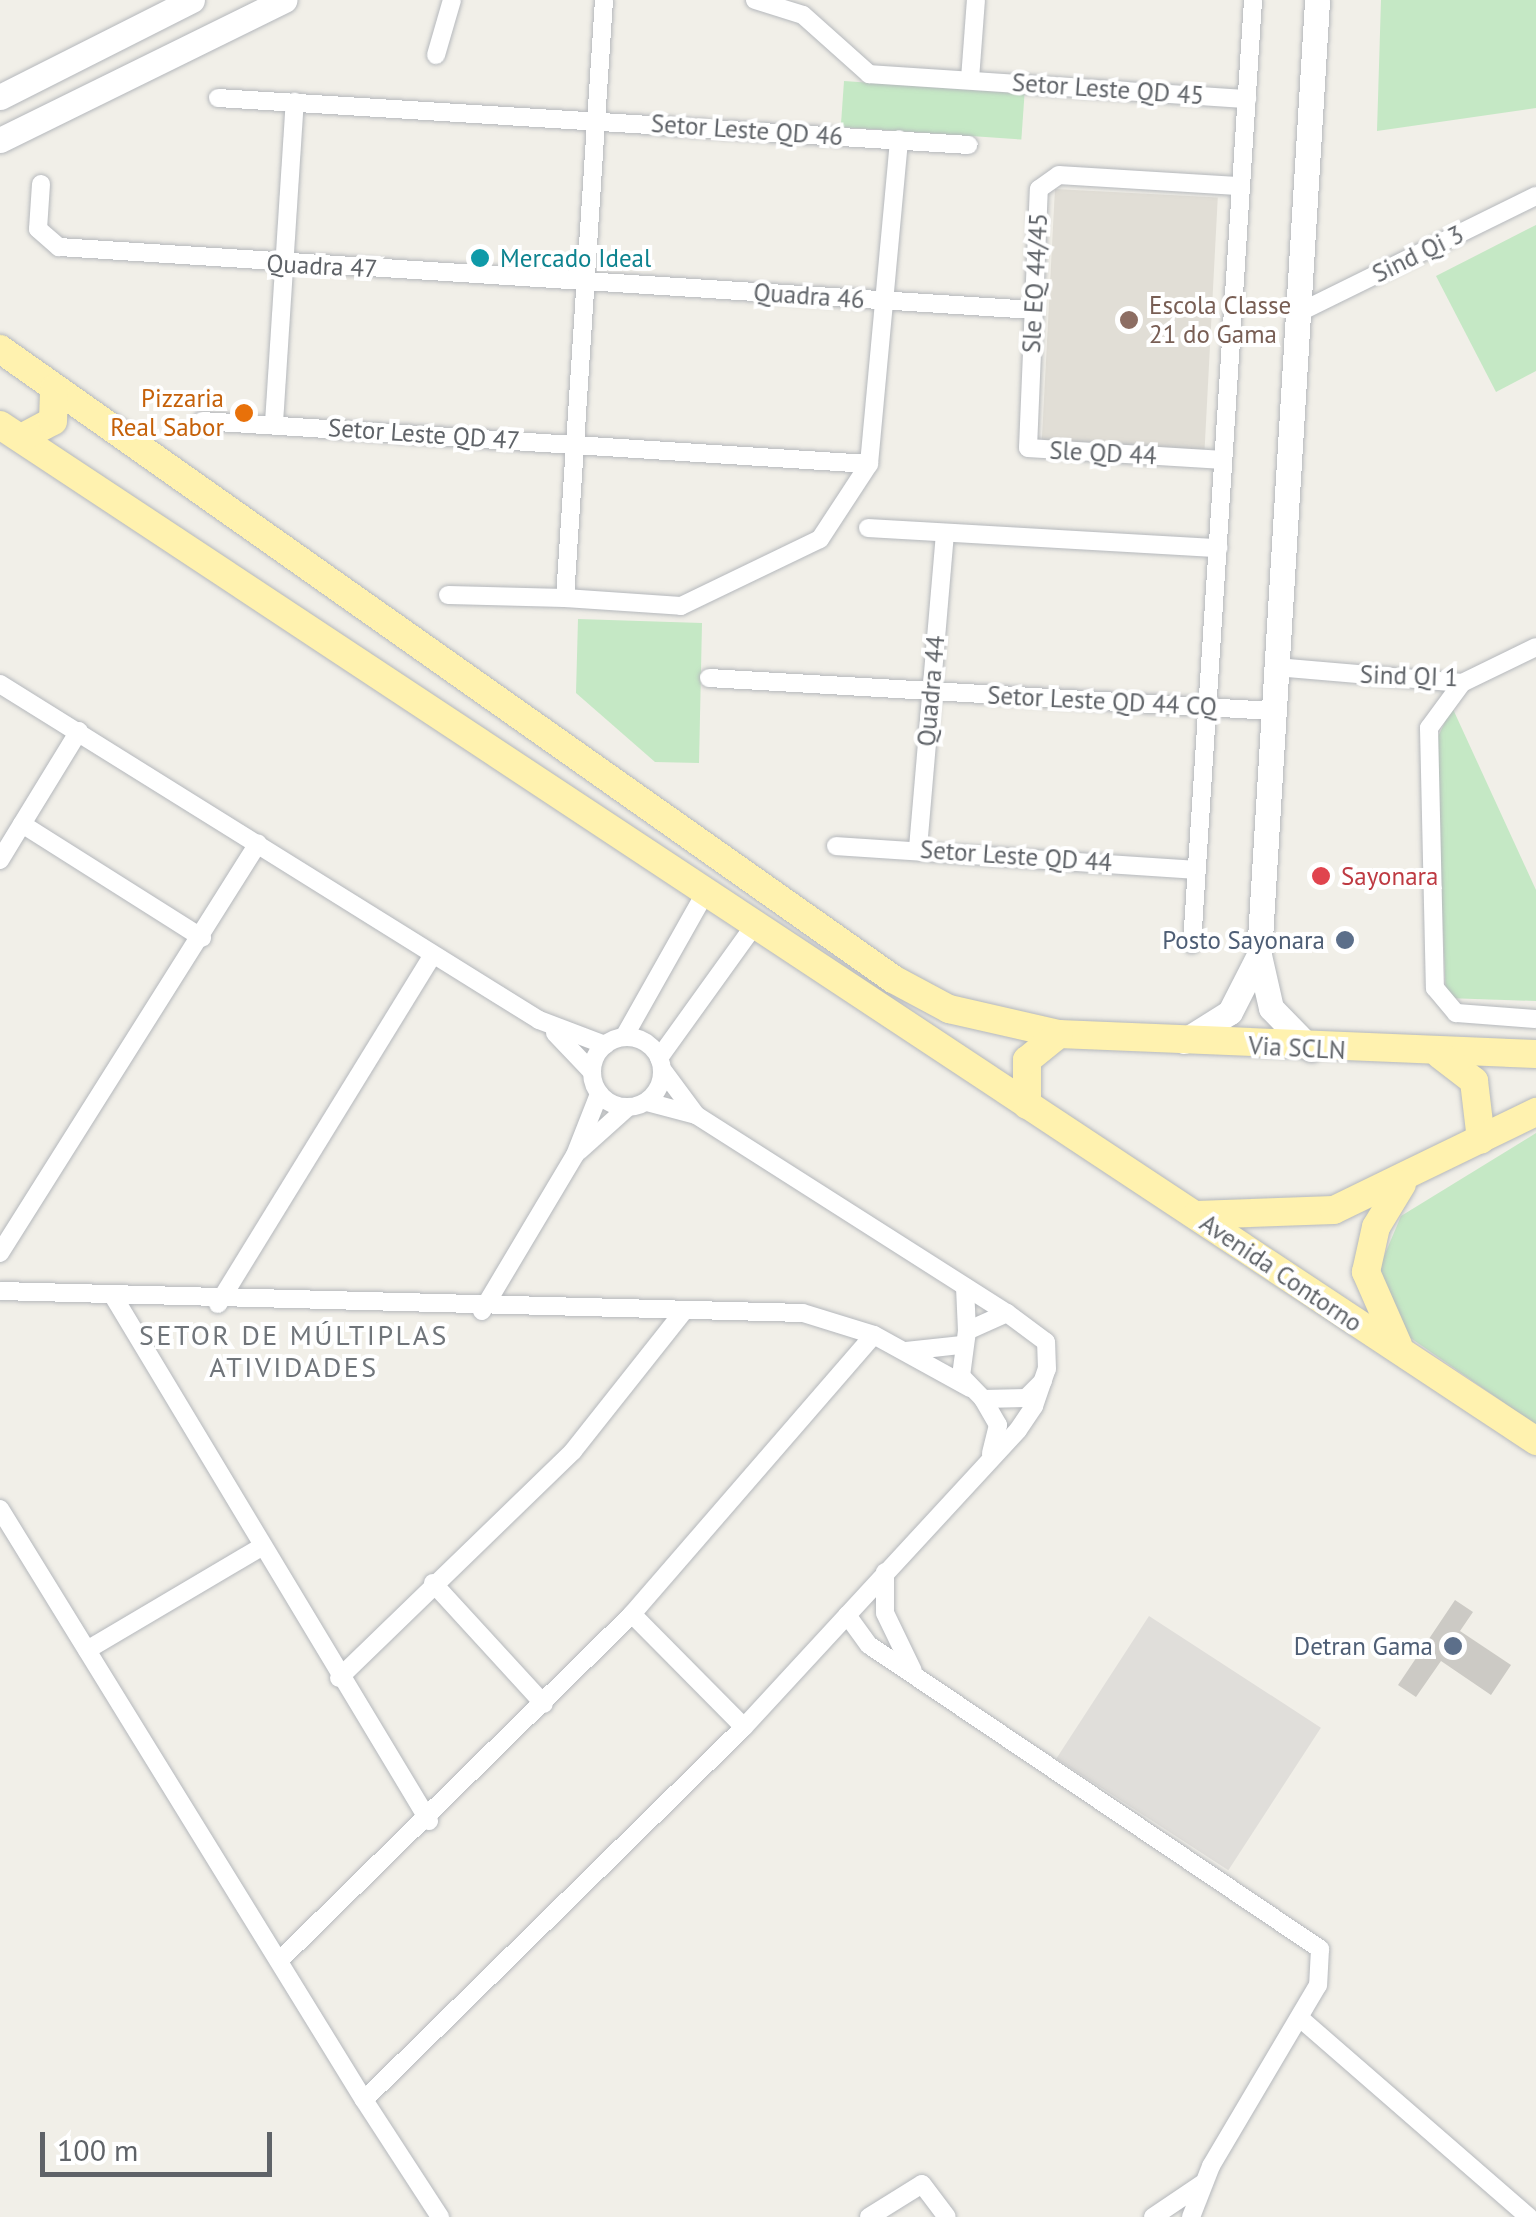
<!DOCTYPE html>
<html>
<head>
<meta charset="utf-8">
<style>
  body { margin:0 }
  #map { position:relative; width:1536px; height:2217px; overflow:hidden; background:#f1efe8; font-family:"PT Sans",sans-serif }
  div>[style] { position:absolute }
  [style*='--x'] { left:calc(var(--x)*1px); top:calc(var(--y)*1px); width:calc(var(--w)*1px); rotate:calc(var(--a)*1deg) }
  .industrial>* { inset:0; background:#e0deda; transform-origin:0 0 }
  .education>* { inset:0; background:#e1ded6; transform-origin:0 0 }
  .green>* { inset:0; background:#c5e8c5; transform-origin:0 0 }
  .building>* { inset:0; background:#cccac5 }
  .roads { filter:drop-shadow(0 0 2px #b5b8bc) drop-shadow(0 0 2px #b5b8bc) }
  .street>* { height:18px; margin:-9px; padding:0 9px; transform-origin:9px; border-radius:9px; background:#fff }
  .street>.ring { margin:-9px; padding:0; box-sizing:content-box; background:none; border:18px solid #fff; border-radius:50% }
  .secondary>* { height:25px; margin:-12.5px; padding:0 12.5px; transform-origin:12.5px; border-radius:12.5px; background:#fff }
  .primary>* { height:28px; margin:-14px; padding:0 14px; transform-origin:14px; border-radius:14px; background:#fff2af }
  .dots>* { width:28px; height:28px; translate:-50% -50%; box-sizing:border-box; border:5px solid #fff; border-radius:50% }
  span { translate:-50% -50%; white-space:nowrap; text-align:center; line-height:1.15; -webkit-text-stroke:8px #fff; paint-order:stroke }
  .street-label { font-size:25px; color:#5f6368 }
  .culture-label { font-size:25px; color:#0d838f }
  .left { translate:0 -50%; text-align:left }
  .education-label { font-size:25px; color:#785e54 }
  .food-label { font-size:25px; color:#c56008 }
  .right { translate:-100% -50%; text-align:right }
  .health-label { font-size:25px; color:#be3a42 }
  .service-label { font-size:25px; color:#4e5e75 }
  .neighbourhood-label { font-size:28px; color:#70757a; letter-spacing:2.5px }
  .scale { position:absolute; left:40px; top:2132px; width:232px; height:45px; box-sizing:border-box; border:5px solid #5f6368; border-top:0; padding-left:12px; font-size:30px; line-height:35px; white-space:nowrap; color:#5f6368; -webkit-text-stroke:8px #fff; paint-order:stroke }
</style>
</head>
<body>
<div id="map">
  <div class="industrial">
    <div style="left:1149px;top:1616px;width:205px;height:170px;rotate:33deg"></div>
  </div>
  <div class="education">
    <div style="left:1055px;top:189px;width:163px;height:254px;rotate:3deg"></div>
  </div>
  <div class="green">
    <div style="clip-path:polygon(1381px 0,1536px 0,1536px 108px,1377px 131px)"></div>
    <div style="left:844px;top:81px;width:181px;height:46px;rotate:4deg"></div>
    <div style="clip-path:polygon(1536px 225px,1536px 371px,1496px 392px,1436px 276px)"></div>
    <div style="clip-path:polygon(578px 619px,702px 623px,699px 763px,655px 762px,576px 693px)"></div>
    <div style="clip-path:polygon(1452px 707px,1536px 890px,1536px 1001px,1446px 998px,1435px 743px)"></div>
    <div style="clip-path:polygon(1536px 1133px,1536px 1425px,1399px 1330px,1374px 1280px,1401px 1216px)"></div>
  </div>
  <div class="building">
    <div style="clip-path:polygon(1455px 1600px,1473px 1612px,1460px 1631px,1511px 1665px,1491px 1695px,1441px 1661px,1416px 1697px,1398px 1685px)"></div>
  </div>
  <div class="roads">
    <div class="street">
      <div style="--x:755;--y:0;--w:50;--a:17.4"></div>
      <div style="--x:803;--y:15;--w:89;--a:41.8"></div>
      <div style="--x:869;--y:74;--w:379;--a:3.8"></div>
      <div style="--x:436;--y:55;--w:57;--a:-73.8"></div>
      <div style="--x:970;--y:79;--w:79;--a:-85.7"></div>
      <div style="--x:218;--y:98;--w:752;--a:3.58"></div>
      <div style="--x:41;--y:184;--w:45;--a:93.8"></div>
      <div style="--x:38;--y:229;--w:28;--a:41"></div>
      <div style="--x:59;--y:247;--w:976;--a:3.7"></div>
      <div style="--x:1300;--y:312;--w:263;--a:-26.2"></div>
      <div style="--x:202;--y:421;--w:668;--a:3.69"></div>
      <div style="--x:274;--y:423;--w:322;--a:-86.3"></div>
      <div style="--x:1223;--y:460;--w:195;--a:-176.5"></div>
      <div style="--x:1028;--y:448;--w:259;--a:-87.6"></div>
      <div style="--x:1039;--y:189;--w:24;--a:-35"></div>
      <div style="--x:1059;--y:175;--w:182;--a:3.5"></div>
      <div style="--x:868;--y:528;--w:351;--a:3.3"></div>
      <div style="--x:448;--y:595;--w:117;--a:1.5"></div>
      <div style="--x:565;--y:598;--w:599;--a:-86.27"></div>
      <div style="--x:565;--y:598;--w:116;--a:3.9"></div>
      <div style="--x:681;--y:606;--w:154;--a:-25.7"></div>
      <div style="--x:820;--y:539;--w:90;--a:-56.8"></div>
      <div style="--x:869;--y:464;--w:326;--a:-84.7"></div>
      <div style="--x:1276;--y:667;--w:187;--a:4.9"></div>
      <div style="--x:1462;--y:683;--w:82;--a:-25.9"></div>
      <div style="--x:709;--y:678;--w:564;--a:3.35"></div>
      <div style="--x:1462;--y:683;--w:56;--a:126.3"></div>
      <div style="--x:1429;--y:728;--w:260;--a:88.7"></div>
      <div style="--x:1435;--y:988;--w:33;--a:50"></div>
      <div style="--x:1456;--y:1013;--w:80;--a:4.3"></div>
      <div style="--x:0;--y:684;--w:635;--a:31.94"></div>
      <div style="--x:539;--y:1020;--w:71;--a:20.7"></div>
      <div style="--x:22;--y:824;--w:109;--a:-58.5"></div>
      <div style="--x:836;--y:846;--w:361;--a:3.8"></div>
      <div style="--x:918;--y:848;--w:316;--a:-85.1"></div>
      <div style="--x:0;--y:860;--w:42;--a:-58.6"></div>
      <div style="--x:22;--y:824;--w:213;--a:32.3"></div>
      <div style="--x:1192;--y:944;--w:946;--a:-86.3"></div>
      <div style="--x:555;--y:1033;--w:54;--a:46.5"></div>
      <div class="ring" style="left:592px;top:1037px;width:52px;height:52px"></div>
      <div style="--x:624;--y:1037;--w:163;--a:-60.6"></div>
      <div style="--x:659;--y:1058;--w:161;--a:-54.3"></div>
      <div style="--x:662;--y:1069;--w:57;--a:53.5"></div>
      <div style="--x:647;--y:1102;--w:51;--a:14.9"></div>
      <div style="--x:696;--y:1115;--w:369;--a:32.5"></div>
      <div style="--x:579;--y:1151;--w:64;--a:-41.9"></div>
      <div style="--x:0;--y:1253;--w:484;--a:-57.8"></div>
      <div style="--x:965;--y:1287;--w:44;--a:87.4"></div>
      <div style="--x:0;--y:1291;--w:803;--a:1.57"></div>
      <div style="--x:803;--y:1313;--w:74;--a:17.2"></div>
      <div style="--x:874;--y:1335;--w:110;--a:28.9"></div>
      <div style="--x:112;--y:1294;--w:615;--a:58.97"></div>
      <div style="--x:218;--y:1304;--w:410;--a:-58.4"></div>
      <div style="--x:482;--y:1311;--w:182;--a:-59.2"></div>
      <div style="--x:575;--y:1155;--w:66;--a:-68.5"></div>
      <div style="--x:906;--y:1351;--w:54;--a:-6.3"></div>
      <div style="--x:983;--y:1399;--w:30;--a:60"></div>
      <div style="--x:998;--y:1425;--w:29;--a:104"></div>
      <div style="--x:0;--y:1509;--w:694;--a:58.37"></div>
      <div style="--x:364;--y:2100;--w:532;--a:-44.47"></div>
      <div style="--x:744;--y:1727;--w:404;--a:-47.3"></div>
      <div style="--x:1018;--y:1430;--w:29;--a:-56"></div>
      <div style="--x:1034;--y:1406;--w:39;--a:-71"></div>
      <div style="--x:1047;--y:1369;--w:27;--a:-92"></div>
      <div style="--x:1046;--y:1342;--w:49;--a:-143.4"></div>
      <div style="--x:1007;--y:1313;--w:44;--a:155.8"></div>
      <div style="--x:967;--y:1331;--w:45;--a:97.6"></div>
      <div style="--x:961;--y:1376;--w:32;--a:46"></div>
      <div style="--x:983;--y:1399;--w:43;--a:-1.3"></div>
      <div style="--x:1026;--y:1398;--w:24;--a:-45"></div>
      <div style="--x:885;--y:1572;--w:41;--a:90"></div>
      <div style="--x:885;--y:1613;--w:64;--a:64.2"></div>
      <div style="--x:433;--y:1583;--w:164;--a:47.5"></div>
      <div style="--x:632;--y:1614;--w:159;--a:45.3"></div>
      <div style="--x:847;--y:1615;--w:37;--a:54"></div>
      <div style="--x:869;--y:1645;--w:544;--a:33.98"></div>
      <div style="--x:1320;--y:1949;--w:36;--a:93"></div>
      <div style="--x:1318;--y:1985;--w:210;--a:120.6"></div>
      <div style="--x:1211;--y:2166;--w:55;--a:111.4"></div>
      <div style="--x:87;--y:1650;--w:202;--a:-30.6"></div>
      <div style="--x:339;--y:1678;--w:326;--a:-44.1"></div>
      <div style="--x:573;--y:1451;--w:179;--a:-51.6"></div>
      <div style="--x:279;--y:1961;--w:495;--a:-44.5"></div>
      <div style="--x:632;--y:1614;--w:369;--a:-49.1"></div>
      <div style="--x:1301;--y:2019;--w:302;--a:41"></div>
      <div style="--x:364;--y:2100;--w:140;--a:57"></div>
      <div style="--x:869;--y:2217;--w:62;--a:-31.9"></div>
      <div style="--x:922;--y:2184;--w:41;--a:52.9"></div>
      <div style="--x:1153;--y:2217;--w:59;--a:-34"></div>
    </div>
    <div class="secondary">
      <div style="--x:0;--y:97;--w:215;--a:-26.8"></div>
      <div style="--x:0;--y:140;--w:317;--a:-26.2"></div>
      <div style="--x:1184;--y:1041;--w:54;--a:-32.2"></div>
      <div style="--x:1230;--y:1012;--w:64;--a:-63"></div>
      <div style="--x:1311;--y:1049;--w:57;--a:-134.3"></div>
      <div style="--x:1271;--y:1008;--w:54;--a:-102.8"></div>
      <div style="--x:1259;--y:955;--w:957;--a:-86.52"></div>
    </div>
    <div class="primary">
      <div style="--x:0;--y:349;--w:1093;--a:35.2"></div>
      <div style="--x:893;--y:979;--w:64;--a:28.2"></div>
      <div style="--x:949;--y:1009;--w:113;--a:12.8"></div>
      <div style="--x:1059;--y:1034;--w:477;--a:2.4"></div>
      <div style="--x:0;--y:425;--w:1842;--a:33.48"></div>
      <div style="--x:21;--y:438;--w:36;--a:-28"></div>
      <div style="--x:53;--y:421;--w:32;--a:-88"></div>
      <div style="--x:1440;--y:1055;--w:43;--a:37.4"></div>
      <div style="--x:1474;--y:1081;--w:59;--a:83.2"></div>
      <div style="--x:1027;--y:1105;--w:45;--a:-90"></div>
      <div style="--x:1027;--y:1060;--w:41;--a:-39.1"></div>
      <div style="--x:1196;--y:1215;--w:138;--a:-2.1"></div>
      <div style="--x:1334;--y:1210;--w:225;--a:-25.9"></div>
      <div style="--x:1398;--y:1345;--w:80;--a:-113.7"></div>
      <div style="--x:1366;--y:1272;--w:46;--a:-77.5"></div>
      <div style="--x:1376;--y:1227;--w:50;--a:-58.8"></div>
    </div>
  </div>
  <div class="dots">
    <div style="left:480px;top:258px;background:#0f9aa8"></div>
    <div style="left:1129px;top:320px;background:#8d6e63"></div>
    <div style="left:244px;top:413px;background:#e8710a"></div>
    <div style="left:1321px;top:876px;background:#e0444e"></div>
    <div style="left:1345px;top:940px;background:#5c6f8a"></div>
    <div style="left:1453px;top:1646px;background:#5c6f8a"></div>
  </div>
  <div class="street-label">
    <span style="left:1108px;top:89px;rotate:4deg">Setor Leste QD 45</span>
    <span style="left:747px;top:130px;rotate:4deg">Setor Leste QD 46</span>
    <span style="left:1418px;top:254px;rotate:-26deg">Sind Qi 3</span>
    <span style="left:322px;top:266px;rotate:3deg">Quadra 47</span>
    <span style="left:1035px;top:283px;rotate:-87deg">Sle EQ 44/45</span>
    <span style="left:809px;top:296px;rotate:4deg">Quadra 46</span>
    <span style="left:424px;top:434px;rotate:4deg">Setor Leste QD 47</span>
    <span style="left:1103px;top:453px;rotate:3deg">Sle QD 44</span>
    <span style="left:1409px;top:676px;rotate:2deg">Sind QI 1</span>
    <span style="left:931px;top:691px;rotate:-85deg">Quadra 44</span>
    <span style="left:1102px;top:701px;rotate:3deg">Setor Leste QD 44 CQ</span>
    <span style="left:1016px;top:856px;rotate:4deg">Setor Leste QD 44</span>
    <span style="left:1297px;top:1048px;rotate:3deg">Via SCLN</span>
    <span style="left:1281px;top:1273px;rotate:34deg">Avenida Contorno</span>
  </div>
  <div class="culture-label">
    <span class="left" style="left:500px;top:258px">Mercado Ideal</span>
  </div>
  <div class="education-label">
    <span class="left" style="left:1149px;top:320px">Escola Classe<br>21 do Gama</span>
  </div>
  <div class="food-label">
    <span class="right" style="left:224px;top:413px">Pizzaria<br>Real Sabor</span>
  </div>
  <div class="health-label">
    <span class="left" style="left:1341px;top:876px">Sayonara</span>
  </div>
  <div class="service-label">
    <span class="right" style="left:1325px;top:940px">Posto Sayonara</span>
    <span class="right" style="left:1433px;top:1646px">Detran Gama</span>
  </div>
  <div class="neighbourhood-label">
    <span style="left:294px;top:1351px">SETOR DE MÚLTIPLAS<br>ATIVIDADES</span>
  </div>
  <div class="scale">100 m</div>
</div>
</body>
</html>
